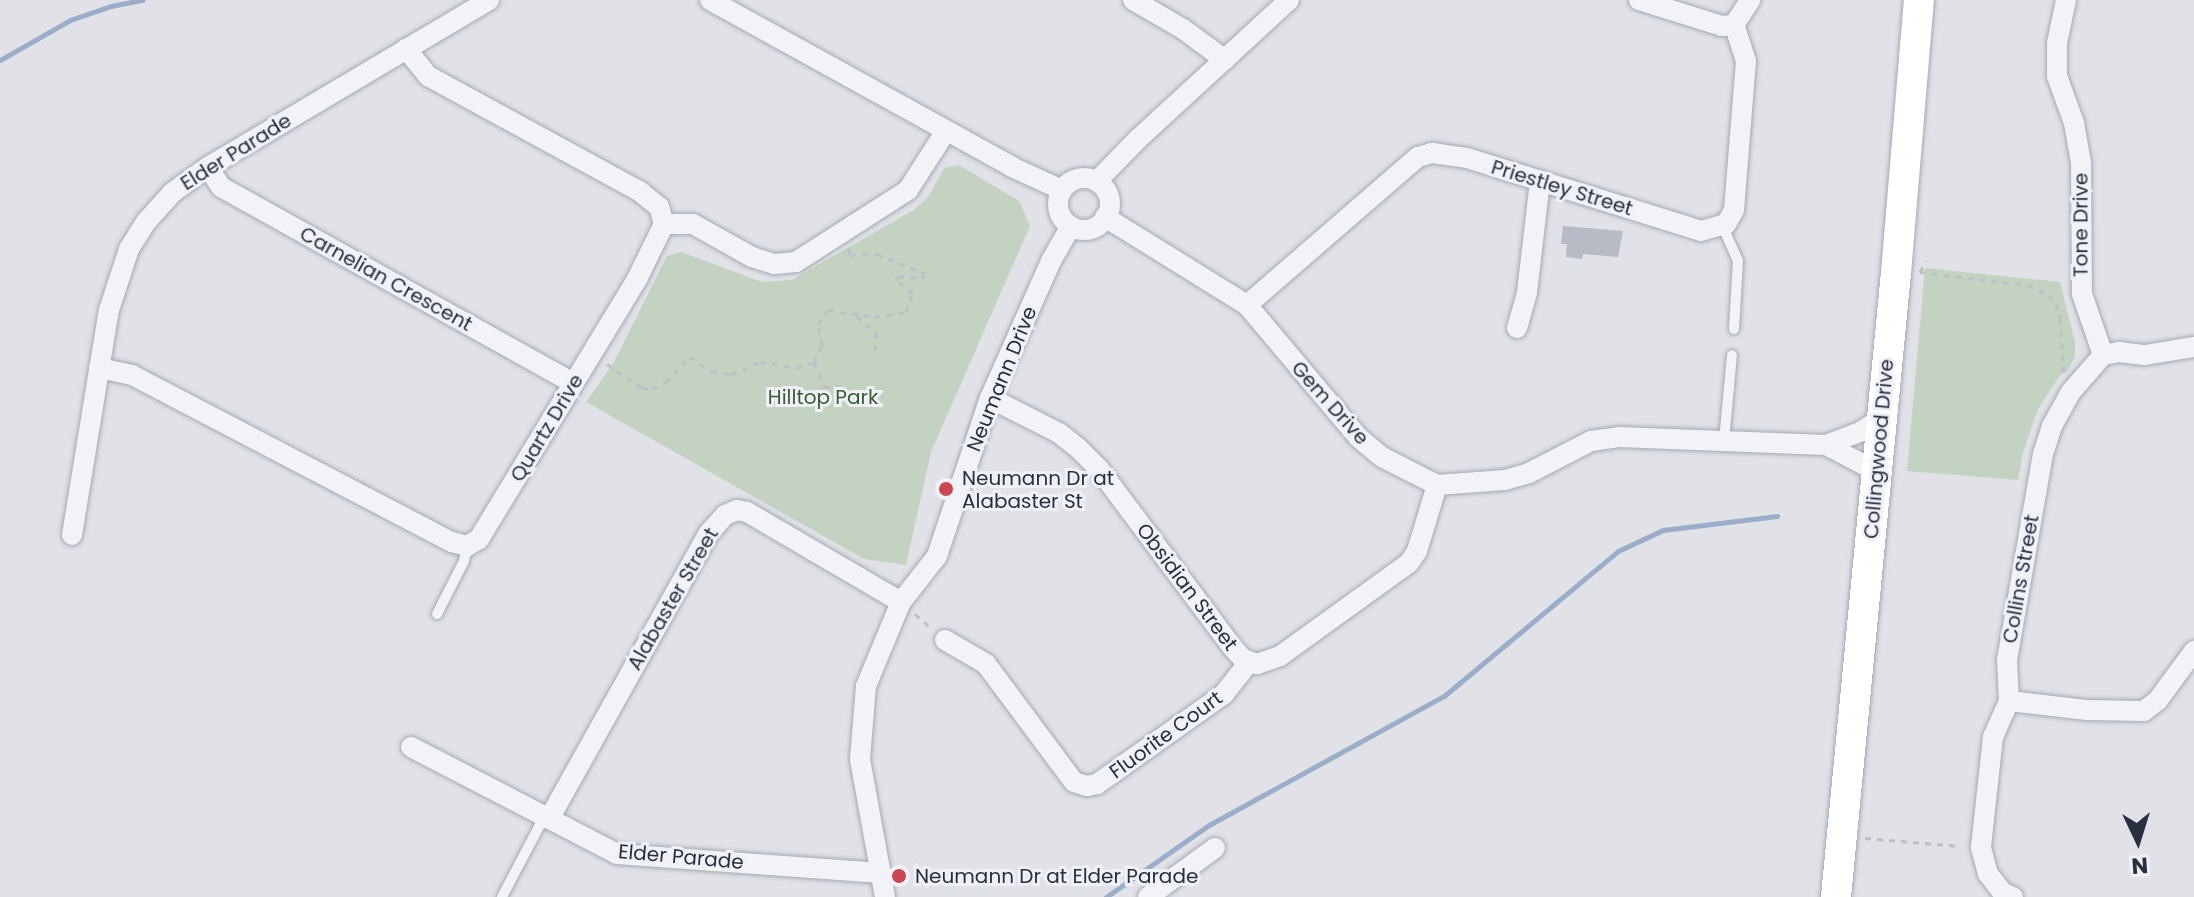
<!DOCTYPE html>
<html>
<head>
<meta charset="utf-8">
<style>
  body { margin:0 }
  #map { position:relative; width:2194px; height:897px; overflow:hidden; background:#e0e2e8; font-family:Poppins,sans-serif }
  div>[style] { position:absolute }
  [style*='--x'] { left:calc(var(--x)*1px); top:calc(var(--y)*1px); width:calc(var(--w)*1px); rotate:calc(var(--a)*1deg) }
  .green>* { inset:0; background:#c4d2c1 }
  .stream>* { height:5px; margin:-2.5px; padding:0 2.5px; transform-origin:2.5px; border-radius:2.5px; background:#9badc8 }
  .building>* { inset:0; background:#b7bbc5 }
  .path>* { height:3px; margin-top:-1.5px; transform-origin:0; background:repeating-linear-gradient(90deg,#bec0c7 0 6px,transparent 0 12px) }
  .roads { filter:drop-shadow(0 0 2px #a5a9b2) drop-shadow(0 0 2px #a5a9b2) }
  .service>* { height:10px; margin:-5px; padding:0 5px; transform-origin:5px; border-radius:5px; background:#f2f3f7 }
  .minor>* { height:20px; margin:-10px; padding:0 10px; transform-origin:10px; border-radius:10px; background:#f2f3f7 }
  .minor>.ring { margin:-10px; padding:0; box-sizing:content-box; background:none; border:20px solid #f2f3f7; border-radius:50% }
  .secondary>* { height:30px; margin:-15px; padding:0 15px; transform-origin:15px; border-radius:15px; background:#fff }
  .dots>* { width:22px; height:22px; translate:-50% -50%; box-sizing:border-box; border:4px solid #eff1f6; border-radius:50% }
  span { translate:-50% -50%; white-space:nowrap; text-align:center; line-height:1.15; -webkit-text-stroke:6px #eff1f6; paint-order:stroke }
  .street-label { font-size:20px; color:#292f3f }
  .park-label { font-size:20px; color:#3a5b36 }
  .poi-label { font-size:20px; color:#292f3f }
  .left { translate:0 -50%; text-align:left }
  .north { position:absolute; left:2098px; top:801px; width:80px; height:80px; -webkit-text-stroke:6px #eff1f6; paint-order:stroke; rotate:176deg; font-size:22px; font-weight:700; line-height:32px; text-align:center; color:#292f3f }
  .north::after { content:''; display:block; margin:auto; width:28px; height:36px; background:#292f3f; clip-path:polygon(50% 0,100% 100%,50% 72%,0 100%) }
</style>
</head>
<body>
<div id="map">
  <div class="green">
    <div style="clip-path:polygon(959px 165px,1019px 201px,1030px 226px,931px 452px,906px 565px,864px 559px,586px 402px,613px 364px,667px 256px,681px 252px,762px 282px,792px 280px,915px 209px,928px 197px,944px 168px)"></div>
    <div style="clip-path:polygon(1925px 268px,2060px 282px,2075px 342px,2075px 356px,2068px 371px,2060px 375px,2038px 409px,2023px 453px,2018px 480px,1907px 471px)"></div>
  </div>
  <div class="stream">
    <div style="--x:0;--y:60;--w:81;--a:-29.7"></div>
    <div style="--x:70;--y:20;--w:43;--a:-18.9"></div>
    <div style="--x:111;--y:6;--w:32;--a:-11"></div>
    <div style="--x:1106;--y:897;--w:126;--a:-35"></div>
    <div style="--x:1209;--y:825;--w:268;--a:-28.8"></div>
    <div style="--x:1444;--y:696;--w:226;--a:-39.8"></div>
    <div style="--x:1618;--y:551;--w:50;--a:-25"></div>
    <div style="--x:1663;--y:530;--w:115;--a:-7"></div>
  </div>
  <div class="building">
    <div style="clip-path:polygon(1563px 226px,1623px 231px,1618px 257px,1583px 254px,1582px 259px,1566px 257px,1567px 244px,1561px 244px)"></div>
  </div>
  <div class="path">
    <div style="--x:849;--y:248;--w:7;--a:82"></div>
    <div style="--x:850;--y:255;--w:27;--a:-2"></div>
    <div style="--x:877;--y:254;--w:51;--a:22"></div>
    <div style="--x:1920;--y:272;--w:109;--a:6.9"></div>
    <div style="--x:2028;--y:285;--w:22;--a:27"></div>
    <div style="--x:2048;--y:295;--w:11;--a:45"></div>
    <div style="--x:2056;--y:303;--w:16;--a:76"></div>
    <div style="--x:2060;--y:319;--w:53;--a:85.7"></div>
    <div style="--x:1920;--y:272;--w:13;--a:-61"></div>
    <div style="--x:856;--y:316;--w:26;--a:40"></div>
    <div style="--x:876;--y:333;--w:17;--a:93"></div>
    <div style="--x:814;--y:362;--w:27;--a:68"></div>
    <div style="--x:824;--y:387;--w:17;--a:-3"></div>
    <div style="--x:607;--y:364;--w:42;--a:34.4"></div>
    <div style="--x:642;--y:388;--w:10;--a:6"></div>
    <div style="--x:652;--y:389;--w:16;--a:-27"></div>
    <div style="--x:666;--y:382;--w:34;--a:-47"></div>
    <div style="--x:689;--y:357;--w:26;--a:32"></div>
    <div style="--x:711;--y:371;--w:20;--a:9"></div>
    <div style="--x:731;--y:374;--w:31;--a:-22"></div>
    <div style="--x:760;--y:362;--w:37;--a:9"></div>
    <div style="--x:797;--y:368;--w:18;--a:-19"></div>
    <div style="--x:814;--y:362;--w:19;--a:-65"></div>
    <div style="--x:822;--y:345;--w:21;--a:-101"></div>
    <div style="--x:818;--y:324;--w:17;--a:-54"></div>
    <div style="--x:828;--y:310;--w:47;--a:8.7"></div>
    <div style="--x:874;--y:317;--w:32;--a:-9"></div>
    <div style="--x:906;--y:312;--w:20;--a:-70"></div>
    <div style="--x:913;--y:293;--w:21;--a:-143"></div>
    <div style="--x:896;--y:280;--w:4;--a:-63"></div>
    <div style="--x:898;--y:276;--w:24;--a:5"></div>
    <div style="--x:922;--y:278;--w:5;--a:-53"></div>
    <div style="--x:915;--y:614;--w:20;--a:41"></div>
    <div style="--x:1865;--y:838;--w:96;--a:4.8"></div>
  </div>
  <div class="roads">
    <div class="service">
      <div style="--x:1722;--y:225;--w:39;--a:66"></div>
      <div style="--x:1738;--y:261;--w:68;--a:93.4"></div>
      <div style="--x:1724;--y:441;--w:86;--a:-84.7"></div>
      <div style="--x:437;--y:614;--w:59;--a:-63"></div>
      <div style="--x:464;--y:561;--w:15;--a:-79"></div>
      <div style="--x:502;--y:897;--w:90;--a:-62.3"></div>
    </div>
    <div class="minor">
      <div style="--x:710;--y:0;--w:345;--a:28.9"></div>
      <div style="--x:1012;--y:167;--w:55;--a:24.7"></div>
      <div style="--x:1133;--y:0;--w:58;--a:30.1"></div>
      <div style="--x:1183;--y:29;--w:52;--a:36.4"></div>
      <div style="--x:1639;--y:0;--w:87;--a:17.4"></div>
      <div style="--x:1722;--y:26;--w:12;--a:-5"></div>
      <div style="--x:1734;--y:25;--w:30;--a:-57"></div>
      <div style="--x:2066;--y:0;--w:44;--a:101.8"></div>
      <div style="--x:2057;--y:43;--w:33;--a:90"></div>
      <div style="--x:2057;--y:76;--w:50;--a:70.1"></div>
      <div style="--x:2074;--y:123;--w:40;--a:80"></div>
      <div style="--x:2081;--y:162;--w:132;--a:89.6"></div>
      <div style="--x:2082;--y:294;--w:65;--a:71"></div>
      <div style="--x:208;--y:167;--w:24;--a:57"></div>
      <div style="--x:221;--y:187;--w:402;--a:29.1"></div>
      <div class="ring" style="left:1058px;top:178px;width:32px;height:32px"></div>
      <div style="--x:1097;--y:181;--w:59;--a:-45.7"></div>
      <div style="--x:1138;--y:139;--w:205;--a:-42.6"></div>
      <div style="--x:1105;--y:217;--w:167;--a:31.8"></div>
      <div style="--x:1247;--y:305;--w:172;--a:49.9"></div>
      <div style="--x:1358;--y:437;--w:31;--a:40"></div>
      <div style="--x:1382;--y:457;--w:62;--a:27"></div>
      <div style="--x:1437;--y:485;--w:68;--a:-4.2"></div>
      <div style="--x:1505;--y:480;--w:25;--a:-16"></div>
      <div style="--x:1529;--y:473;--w:70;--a:-27.3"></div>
      <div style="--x:1591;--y:441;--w:28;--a:-8"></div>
      <div style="--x:1619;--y:437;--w:207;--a:2.2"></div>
      <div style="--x:1826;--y:445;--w:39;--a:-21"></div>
      <div style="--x:1862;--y:431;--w:24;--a:-33"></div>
      <div style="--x:664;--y:224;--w:29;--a:0"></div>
      <div style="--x:693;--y:224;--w:68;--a:29.2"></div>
      <div style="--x:752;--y:257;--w:23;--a:18"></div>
      <div style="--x:774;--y:264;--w:22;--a:-5"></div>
      <div style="--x:796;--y:262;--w:133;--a:-32.7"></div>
      <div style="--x:908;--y:190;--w:70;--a:-57.2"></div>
      <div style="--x:1247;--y:305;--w:226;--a:-40.9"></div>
      <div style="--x:1418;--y:157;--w:15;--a:-16"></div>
      <div style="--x:1432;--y:153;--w:35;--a:8"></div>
      <div style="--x:1467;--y:158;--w:245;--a:17.3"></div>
      <div style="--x:1701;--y:231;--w:26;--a:-16"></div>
      <div style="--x:1726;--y:224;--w:16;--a:-60"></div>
      <div style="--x:1734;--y:210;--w:149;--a:-85.4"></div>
      <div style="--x:1746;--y:61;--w:38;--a:-108"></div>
      <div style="--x:1517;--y:328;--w:37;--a:-74"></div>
      <div style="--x:1527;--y:292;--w:112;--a:-83.3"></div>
      <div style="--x:99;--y:368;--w:34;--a:12"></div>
      <div style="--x:132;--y:375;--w:361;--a:27.6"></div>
      <div style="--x:452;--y:542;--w:16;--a:15"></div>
      <div style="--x:467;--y:546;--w:14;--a:-30"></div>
      <div style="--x:479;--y:539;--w:306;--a:-58.7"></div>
      <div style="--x:638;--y:277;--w:59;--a:-63.9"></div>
      <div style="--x:664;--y:224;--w:18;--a:-106"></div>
      <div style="--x:659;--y:207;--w:26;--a:-141"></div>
      <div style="--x:639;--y:191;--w:240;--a:-151.4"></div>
      <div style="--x:428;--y:76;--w:35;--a:-129"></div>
      <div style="--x:990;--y:398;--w:77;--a:26.9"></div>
      <div style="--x:1059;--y:433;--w:24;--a:38"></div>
      <div style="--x:1078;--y:448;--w:30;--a:45"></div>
      <div style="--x:1099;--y:469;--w:222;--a:53.2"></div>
      <div style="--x:1232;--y:647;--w:16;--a:47"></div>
      <div style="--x:1243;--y:659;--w:15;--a:20"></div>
      <div style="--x:1257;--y:664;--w:24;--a:-19"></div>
      <div style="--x:1280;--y:656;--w:159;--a:-35.8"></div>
      <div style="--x:1409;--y:563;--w:14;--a:-56"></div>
      <div style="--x:1417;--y:551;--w:69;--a:-73.1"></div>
      <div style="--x:1826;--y:445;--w:56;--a:27.5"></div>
      <div style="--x:72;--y:535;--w:228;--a:-80.7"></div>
      <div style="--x:109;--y:310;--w:64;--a:-71.8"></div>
      <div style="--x:129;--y:249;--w:32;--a:-58"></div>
      <div style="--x:146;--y:222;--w:40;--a:-48"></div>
      <div style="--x:173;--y:192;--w:43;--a:-35.5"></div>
      <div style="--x:208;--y:167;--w:327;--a:-30.7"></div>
      <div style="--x:945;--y:640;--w:48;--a:30.3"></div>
      <div style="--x:986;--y:664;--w:147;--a:53.3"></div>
      <div style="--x:1074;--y:782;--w:14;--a:17"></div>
      <div style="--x:1087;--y:786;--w:10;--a:-11"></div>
      <div style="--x:1097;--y:784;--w:156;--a:-35.3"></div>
      <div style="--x:1224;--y:694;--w:39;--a:-52"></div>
      <div style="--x:2009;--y:701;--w:79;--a:6.6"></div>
      <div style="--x:2087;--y:710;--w:57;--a:1"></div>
      <div style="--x:2144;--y:711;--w:18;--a:-38"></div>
      <div style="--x:2158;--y:700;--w:61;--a:-53.7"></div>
      <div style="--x:411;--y:747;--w:232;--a:27.4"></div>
      <div style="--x:617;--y:854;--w:265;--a:4.1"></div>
      <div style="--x:549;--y:819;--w:328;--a:-60.8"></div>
      <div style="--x:709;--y:533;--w:24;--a:-48"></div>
      <div style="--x:725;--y:515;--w:13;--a:-23"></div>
      <div style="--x:737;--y:510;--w:10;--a:11"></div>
      <div style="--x:747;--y:512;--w:178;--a:30.3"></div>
      <div style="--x:885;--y:897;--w:140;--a:-100.3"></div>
      <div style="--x:860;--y:759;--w:73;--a:-85.3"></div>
      <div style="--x:866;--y:686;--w:91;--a:-67.4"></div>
      <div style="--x:901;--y:602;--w:58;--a:-52"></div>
      <div style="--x:937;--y:556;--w:167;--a:-71.5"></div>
      <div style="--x:990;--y:398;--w:150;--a:-66"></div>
      <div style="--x:1051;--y:261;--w:40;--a:-60.3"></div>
      <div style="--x:1148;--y:897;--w:83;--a:-36.2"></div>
      <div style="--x:2013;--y:897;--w:11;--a:-158"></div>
      <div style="--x:2003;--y:893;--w:24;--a:-128"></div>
      <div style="--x:1988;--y:874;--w:28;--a:-105"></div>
      <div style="--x:1981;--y:847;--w:111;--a:-83.8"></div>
      <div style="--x:1993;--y:737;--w:39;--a:-66"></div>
      <div style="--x:2009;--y:701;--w:41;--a:-92.8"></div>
      <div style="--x:2007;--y:660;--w:209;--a:-80.1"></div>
      <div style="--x:2043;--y:454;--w:29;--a:-72"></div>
      <div style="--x:2052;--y:426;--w:38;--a:-61"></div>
      <div style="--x:2070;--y:393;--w:50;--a:-49"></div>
      <div style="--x:2103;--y:355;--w:16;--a:-11"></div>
      <div style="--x:2119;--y:352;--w:26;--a:7"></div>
      <div style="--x:2145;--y:355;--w:50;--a:-9.3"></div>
    </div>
    <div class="secondary">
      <div style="--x:1836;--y:897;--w:627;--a:-84.51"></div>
      <div style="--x:1896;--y:273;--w:274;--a:-85.2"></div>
    </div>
  </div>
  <div class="dots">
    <div style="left:946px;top:489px;background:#cb4751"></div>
    <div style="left:899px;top:876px;background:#cb4751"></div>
  </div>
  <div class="street-label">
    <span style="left:236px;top:152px;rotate:-32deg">Elder Parade</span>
    <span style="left:1562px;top:188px;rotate:17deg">Priestley Street</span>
    <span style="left:2081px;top:225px;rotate:-90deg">Tone Drive</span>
    <span style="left:386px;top:279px;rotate:29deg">Carnelian Crescent</span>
    <span style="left:1002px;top:379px;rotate:-68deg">Neumann Drive</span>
    <span style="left:1330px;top:403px;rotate:48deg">Gem Drive</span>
    <span style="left:547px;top:428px;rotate:-59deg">Quartz Drive</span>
    <span style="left:1879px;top:449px;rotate:-85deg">Collingwood Drive</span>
    <span style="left:2021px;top:579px;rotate:-80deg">Collins Street</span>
    <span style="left:1187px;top:587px;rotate:53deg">Obsidian Street</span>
    <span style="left:673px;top:599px;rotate:-60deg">Alabaster Street</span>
    <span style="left:1166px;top:735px;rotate:-36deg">Fluorite Court</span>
    <span style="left:681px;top:857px;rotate:5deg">Elder Parade</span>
  </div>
  <div class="park-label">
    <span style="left:823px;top:397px">Hilltop Park</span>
  </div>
  <div class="poi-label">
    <span class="left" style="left:962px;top:490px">Neumann Dr at<br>Alabaster St</span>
    <span class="left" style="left:915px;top:876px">Neumann Dr at Elder Parade</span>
  </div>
  <div class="north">N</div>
</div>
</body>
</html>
